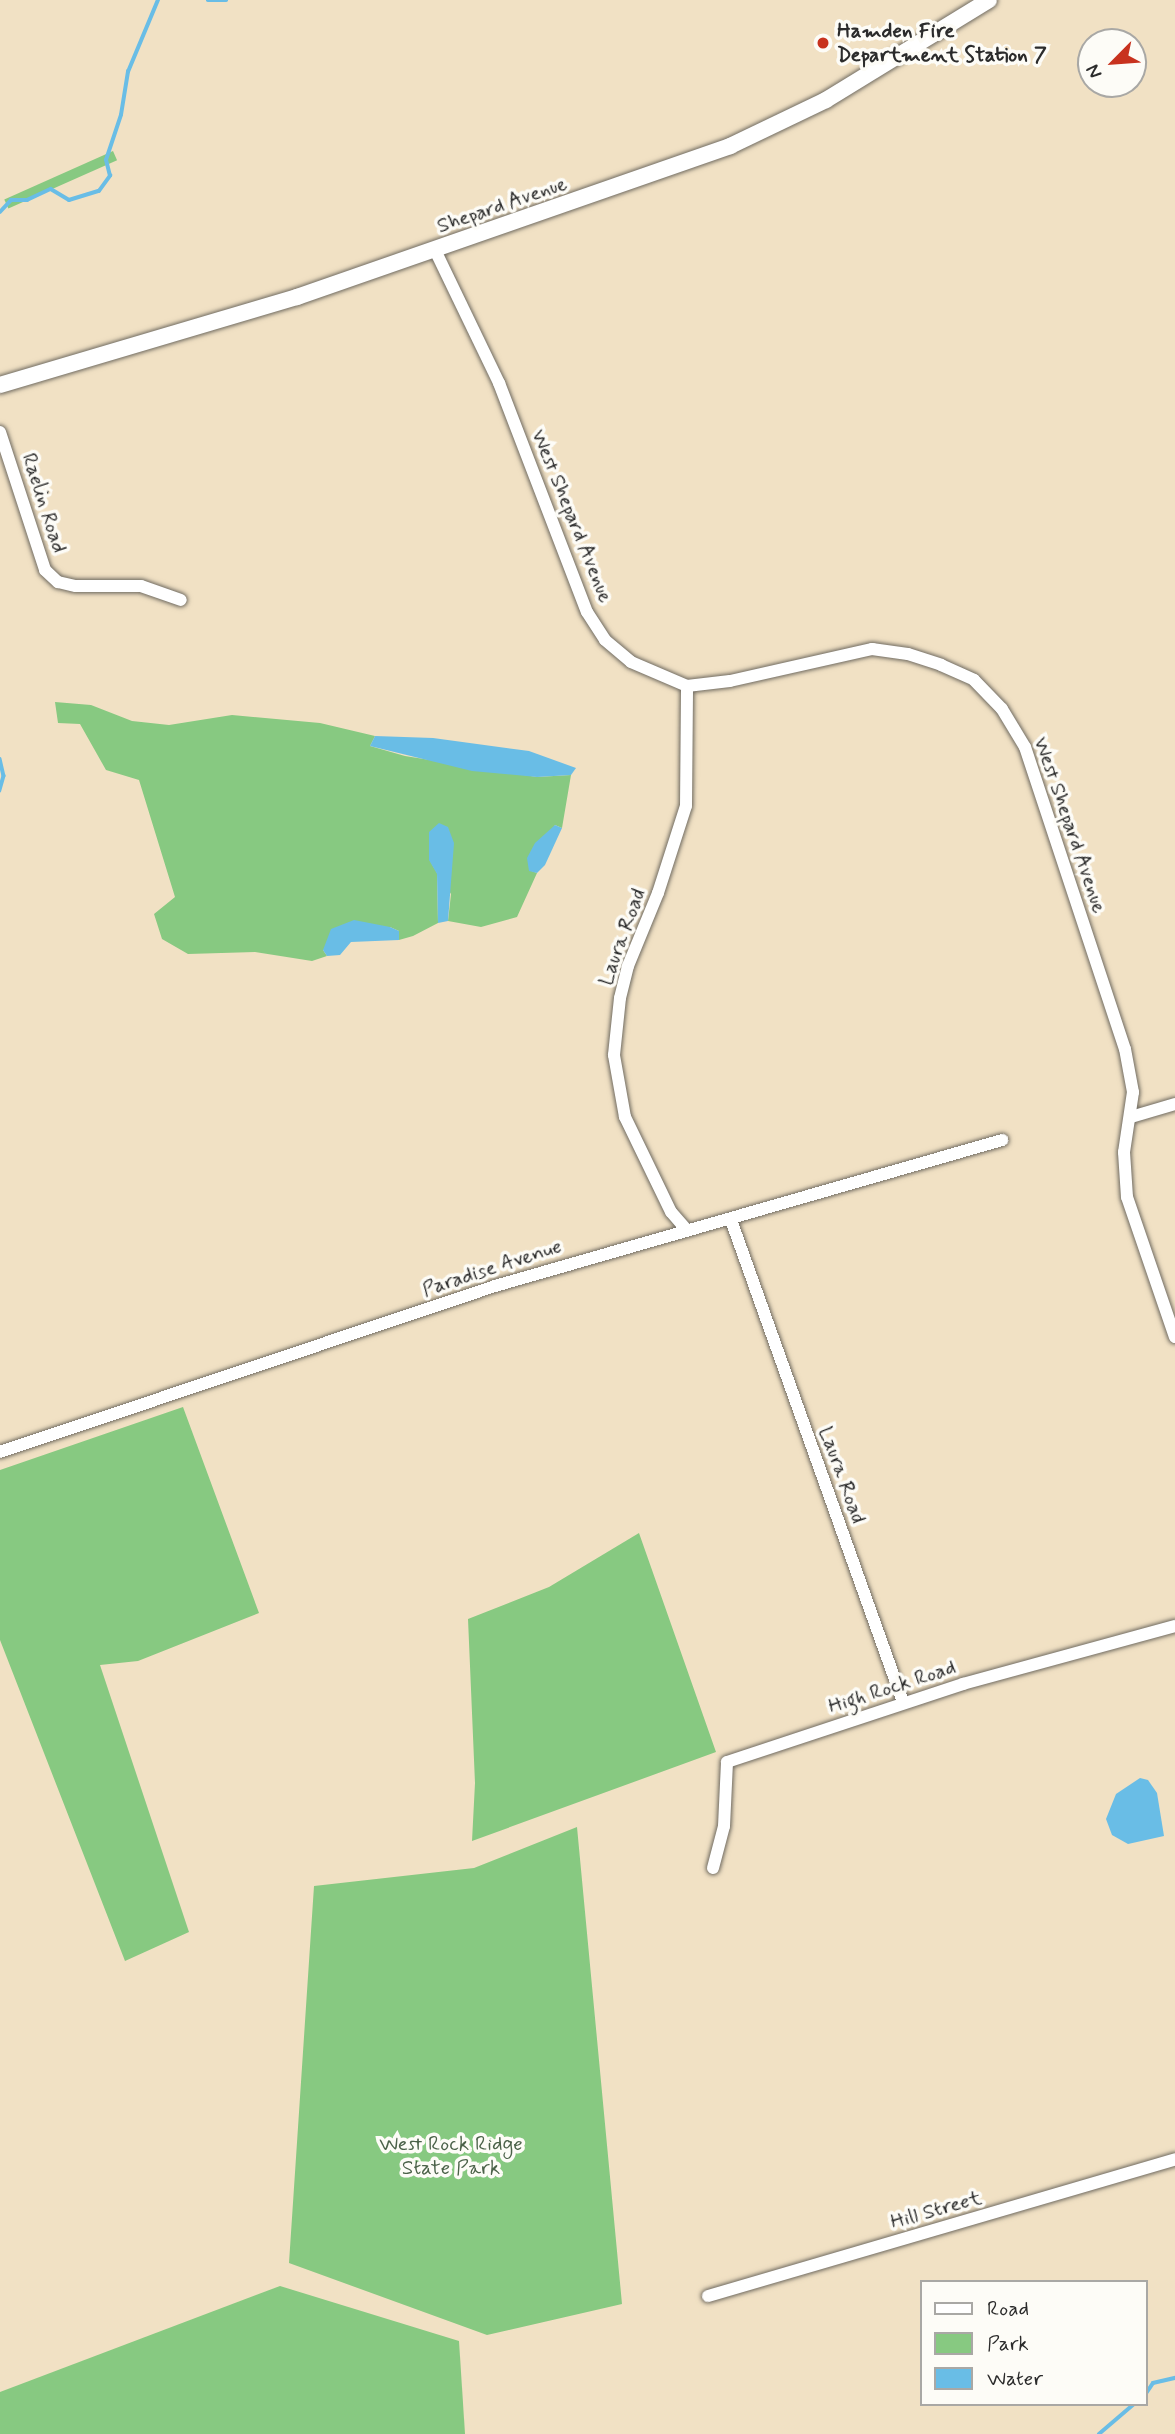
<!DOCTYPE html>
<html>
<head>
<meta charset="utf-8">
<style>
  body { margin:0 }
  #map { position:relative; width:1175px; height:2434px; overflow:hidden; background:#f1e1c4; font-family:Mynerve,sans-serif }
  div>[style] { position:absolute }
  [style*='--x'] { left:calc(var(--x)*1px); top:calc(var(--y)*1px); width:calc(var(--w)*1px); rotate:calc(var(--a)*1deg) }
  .green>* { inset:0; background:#87c981; transform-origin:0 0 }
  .water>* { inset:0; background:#69bde6 }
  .stream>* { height:3.5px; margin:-1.75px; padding:0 1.75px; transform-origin:1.75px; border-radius:1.75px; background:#69bde6 }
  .roads { filter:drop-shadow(0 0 2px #706b61) drop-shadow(0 0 2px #706b61) }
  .minor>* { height:12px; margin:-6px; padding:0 6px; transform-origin:6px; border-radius:6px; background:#fff }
  .major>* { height:16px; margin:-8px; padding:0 8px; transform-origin:8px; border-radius:8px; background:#fff }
  .dots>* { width:19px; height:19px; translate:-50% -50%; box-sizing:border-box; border:4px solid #fdfcf7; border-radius:50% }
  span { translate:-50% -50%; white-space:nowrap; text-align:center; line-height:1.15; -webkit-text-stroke:7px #fdfcf7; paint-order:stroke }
  .poi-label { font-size:21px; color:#2b2b2b; font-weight:700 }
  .left { translate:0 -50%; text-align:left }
  .street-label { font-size:21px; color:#2b2b2b }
  .park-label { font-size:21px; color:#4b6249 }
  .legend { position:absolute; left:920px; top:2280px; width:228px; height:126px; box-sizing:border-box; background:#fdfcf7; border:2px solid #a9a8a5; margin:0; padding:9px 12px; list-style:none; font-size:21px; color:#2b2b2b }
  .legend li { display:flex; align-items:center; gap:14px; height:35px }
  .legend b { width:35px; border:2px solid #a9a8a5 }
  .north { position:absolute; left:1077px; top:28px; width:70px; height:70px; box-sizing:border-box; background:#fdfcf7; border:2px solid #a9a8a5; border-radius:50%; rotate:245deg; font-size:19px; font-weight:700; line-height:28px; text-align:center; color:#2b2b2b }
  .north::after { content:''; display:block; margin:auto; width:24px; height:32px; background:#c8321e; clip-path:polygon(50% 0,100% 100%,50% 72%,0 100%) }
</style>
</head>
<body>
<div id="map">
  <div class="green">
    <div style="left:113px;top:151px;width:10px;height:119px;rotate:66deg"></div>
    <div style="clip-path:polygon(55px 702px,91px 705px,132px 721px,169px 725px,232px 715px,320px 723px,375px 736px,370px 746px,405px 756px,537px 777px,571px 775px,562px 828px,555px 825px,529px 870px,537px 873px,517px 917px,481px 927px,448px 921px,451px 894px,429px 859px,437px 873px,438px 923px,413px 936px,399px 940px,399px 931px,390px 927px,323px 950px,327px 956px,312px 961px,255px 952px,188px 954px,162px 939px,154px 914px,175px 897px,139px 780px,106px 770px,80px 724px,58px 723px)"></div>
    <div style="clip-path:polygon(183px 1407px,259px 1613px,138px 1661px,100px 1665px,189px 1932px,125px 1961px,0 1640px,0 1470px)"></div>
    <div style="clip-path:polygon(639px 1533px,716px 1752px,472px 1841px,475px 1783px,468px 1619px,549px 1587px)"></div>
    <div style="clip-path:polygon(577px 1827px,622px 2304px,487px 2335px,289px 2263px,314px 1886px,474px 1868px)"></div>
    <div style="clip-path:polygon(280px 2286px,459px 2341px,465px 2434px,0 2434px,0 2392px)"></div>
  </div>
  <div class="water">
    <div style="clip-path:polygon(375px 736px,433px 738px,529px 751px,576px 768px,571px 775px,537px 777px,472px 771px,370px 746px)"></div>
    <div style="clip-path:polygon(439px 823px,448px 827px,454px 843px,448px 921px,438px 923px,437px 874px,429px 860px,429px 832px)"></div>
    <div style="clip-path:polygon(555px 825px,562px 828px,545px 865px,537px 873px,529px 871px,527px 858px,535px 843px)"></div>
    <div style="clip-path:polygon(354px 920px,390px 927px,399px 931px,399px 940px,351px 942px,340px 955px,327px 956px,323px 950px,331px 929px)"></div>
    <div style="clip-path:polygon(1140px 1778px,1148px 1780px,1157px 1793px,1164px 1836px,1128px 1844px,1112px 1835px,1106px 1819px,1116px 1794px)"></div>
  </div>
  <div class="stream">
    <div style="--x:208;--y:0;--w:18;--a:0"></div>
    <div style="--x:0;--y:212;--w:16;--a:-47"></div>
    <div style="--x:11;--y:200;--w:16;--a:0"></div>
    <div style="--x:27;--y:200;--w:26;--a:-25"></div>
    <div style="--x:51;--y:189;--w:21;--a:31"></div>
    <div style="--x:69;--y:200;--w:31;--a:-17"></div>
    <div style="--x:99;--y:191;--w:19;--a:-54"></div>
    <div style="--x:110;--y:176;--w:16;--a:-104"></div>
    <div style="--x:106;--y:160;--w:47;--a:-71.6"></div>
    <div style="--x:121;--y:115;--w:44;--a:-80.8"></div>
    <div style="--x:128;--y:72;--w:78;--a:-67.4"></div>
    <div style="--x:0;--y:759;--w:17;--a:77"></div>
    <div style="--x:4;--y:776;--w:15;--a:106"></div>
    <div style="--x:1145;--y:2395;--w:14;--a:-56"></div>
    <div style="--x:1153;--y:2383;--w:23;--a:-13"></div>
    <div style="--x:1099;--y:2434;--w:46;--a:-40.6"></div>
  </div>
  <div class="roads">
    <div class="minor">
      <div style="--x:435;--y:250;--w:148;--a:64.3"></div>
      <div style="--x:499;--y:383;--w:245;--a:69"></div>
      <div style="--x:587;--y:612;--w:33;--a:57"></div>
      <div style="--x:605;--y:640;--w:34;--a:40"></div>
      <div style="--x:631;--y:662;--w:61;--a:23.2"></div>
      <div style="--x:687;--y:686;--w:43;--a:-6.6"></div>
      <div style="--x:730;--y:681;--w:146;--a:-12.7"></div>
      <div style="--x:872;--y:649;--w:36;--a:8"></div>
      <div style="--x:908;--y:654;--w:35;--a:18"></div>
      <div style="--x:941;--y:665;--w:36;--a:24"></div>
      <div style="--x:974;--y:680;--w:40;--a:46"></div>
      <div style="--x:1002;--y:709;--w:44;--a:58.8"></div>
      <div style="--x:1025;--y:747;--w:318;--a:71.7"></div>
      <div style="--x:1125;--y:1049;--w:44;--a:79.5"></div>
      <div style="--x:1133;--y:1092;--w:61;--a:98.5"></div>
      <div style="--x:1124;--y:1152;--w:45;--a:86.2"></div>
      <div style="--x:1127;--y:1197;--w:148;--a:71.1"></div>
      <div style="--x:0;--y:432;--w:145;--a:71.9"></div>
      <div style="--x:45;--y:570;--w:18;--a:43"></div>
      <div style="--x:58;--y:582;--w:18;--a:13"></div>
      <div style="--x:76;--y:586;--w:65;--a:0"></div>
      <div style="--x:141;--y:586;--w:42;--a:19.3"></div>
      <div style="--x:1131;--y:1117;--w:46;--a:-16.5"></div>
      <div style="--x:731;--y:1220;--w:512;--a:70.36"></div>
      <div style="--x:685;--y:1228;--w:21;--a:-131"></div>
      <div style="--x:671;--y:1212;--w:106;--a:-115.8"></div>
      <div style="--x:625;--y:1117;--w:63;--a:-100.1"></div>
      <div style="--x:614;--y:1055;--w:57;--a:-84"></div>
      <div style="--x:620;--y:998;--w:33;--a:-76"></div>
      <div style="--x:628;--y:966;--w:79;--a:-67.7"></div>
      <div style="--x:658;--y:893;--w:91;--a:-72.2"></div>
      <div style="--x:686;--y:806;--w:120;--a:-89.5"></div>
      <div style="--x:0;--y:1452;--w:522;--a:-18.54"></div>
      <div style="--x:495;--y:1286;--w:528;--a:-16.06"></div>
      <div style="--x:713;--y:1868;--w:43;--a:-75.3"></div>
      <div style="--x:724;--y:1826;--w:64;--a:-87.3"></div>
      <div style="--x:727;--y:1762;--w:249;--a:-18.3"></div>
      <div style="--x:963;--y:1684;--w:220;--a:-15.3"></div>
      <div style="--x:708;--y:2296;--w:487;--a:-16.3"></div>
    </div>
    <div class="major">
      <div style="--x:0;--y:385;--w:310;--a:-16.5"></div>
      <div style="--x:297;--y:297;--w:459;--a:-19.2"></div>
      <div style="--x:730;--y:146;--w:106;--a:-25.6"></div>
      <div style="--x:826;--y:100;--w:191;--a:-31.5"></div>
    </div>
  </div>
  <div class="dots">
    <div style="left:823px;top:43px;background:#c8321e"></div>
  </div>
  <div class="poi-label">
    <span class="left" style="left:837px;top:43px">Hamden Fire<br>Department Station 7</span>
  </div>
  <div class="street-label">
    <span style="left:502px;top:205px;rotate:-19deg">Shepard Avenue</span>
    <span style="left:44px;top:503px;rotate:72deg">Raelin Road</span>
    <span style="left:572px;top:516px;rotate:68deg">West Shepard Avenue</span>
    <span style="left:1070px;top:825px;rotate:71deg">West Shepard Avenue</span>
    <span style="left:622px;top:937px;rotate:-70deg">Laura Road</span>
    <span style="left:492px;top:1268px;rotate:-18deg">Paradise Avenue</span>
    <span style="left:842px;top:1475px;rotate:70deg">Laura Road</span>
    <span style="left:892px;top:1687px;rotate:-18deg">High Rock Road</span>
    <span style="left:936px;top:2210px;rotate:-16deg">Hill Street</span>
  </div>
  <div class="park-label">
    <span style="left:451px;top:2156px">West Rock Ridge<br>State Park</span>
  </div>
  <ul class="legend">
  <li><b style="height:9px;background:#fff"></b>Road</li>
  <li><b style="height:19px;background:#87c981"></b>Park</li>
  <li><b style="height:19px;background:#69bde6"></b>Water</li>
  </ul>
  <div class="north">N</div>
</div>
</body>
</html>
